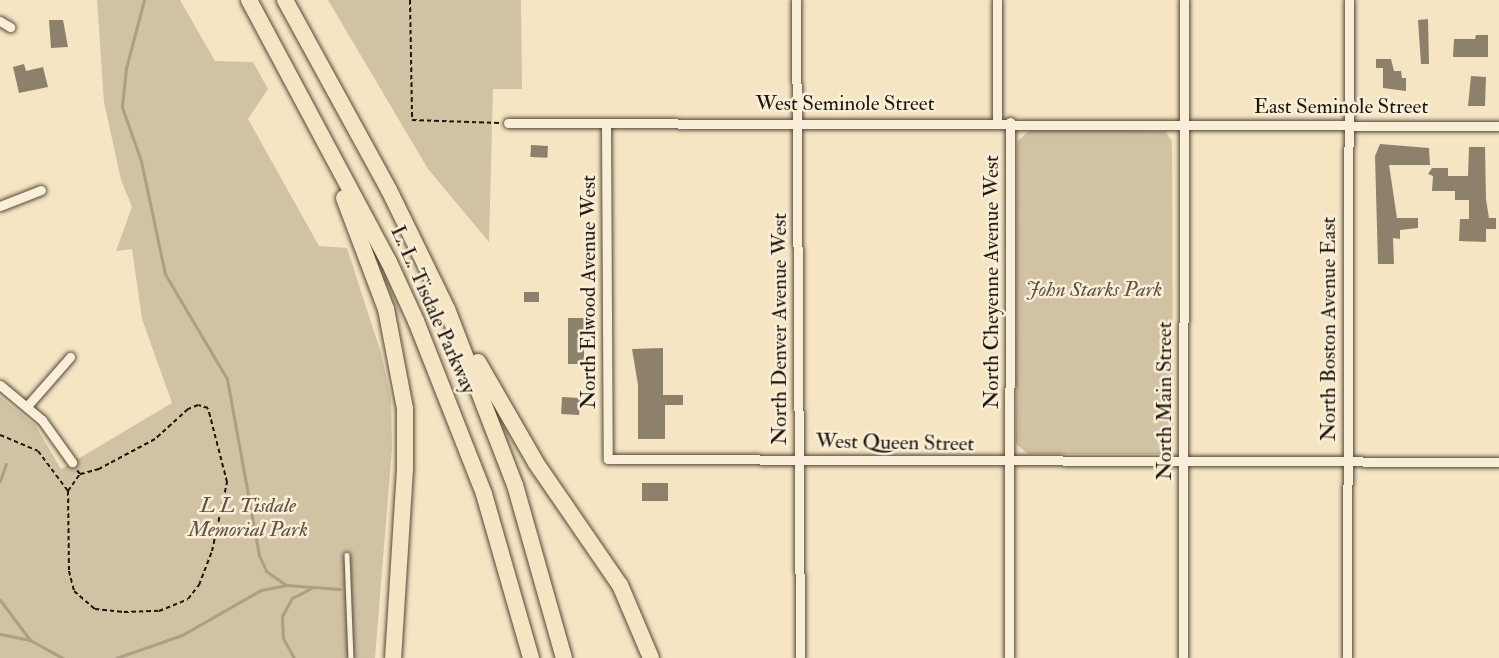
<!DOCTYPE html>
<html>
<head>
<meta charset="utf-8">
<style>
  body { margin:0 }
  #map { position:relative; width:1499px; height:658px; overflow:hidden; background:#f6e5c3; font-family:"IM FELL Double Pica",serif }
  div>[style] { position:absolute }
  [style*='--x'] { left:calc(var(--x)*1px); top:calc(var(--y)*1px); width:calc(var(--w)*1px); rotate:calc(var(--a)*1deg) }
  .green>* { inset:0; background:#d1c2a4 }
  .stream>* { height:3px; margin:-1.5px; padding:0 1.5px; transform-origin:1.5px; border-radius:1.5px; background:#ad9e84 }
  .building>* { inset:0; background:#8e816b; transform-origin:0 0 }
  .path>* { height:2px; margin-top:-1px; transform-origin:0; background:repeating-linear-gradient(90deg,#1e150b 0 4.5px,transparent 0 7.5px) }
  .roads { filter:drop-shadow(0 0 2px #544939) drop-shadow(0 0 2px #544939) }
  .service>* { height:4.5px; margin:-2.25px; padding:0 2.25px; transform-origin:2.25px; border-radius:2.25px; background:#f9eed8 }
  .minor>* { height:9px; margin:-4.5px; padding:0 4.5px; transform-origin:4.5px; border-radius:4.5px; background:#f9eed8 }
  .motorway>* { height:16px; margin:-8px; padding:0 8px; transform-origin:8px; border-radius:8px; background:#f6e5c3 }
  span { translate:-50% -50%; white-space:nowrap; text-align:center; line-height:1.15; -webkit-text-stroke:5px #f9eed8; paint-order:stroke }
  .street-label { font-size:21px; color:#1e150b }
  .park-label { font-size:21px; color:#5d5241; font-style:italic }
</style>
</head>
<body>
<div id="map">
  <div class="green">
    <div style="clip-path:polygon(97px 0,180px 0,215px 61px,253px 62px,268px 89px,248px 119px,319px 246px,347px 248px,381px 353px,391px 398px,392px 448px,375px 658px,0 658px,0 397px,35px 425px,61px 469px,172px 403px,142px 319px,132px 249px,116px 251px,132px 207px,121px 180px,104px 102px)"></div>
    <div style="clip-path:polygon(328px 0,521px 0,522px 89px,493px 89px,489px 242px,428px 169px)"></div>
    <div style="clip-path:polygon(1030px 130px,1165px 131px,1172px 141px,1173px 447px,1168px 454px,1028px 454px,1016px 444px,1017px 142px)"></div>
  </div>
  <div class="stream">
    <div style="--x:144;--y:0;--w:70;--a:104.8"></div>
    <div style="--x:126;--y:68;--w:39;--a:96"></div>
    <div style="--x:122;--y:107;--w:57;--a:70.6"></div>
    <div style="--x:141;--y:161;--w:116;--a:78"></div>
    <div style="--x:165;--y:274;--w:122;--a:59.4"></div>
    <div style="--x:227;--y:379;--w:179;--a:79.7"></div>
    <div style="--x:259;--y:555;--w:17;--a:66"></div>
    <div style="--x:266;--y:571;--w:24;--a:35"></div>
    <div style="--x:0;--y:481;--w:18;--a:-71"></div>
    <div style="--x:0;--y:600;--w:50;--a:53.1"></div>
    <div style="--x:30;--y:640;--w:38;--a:29"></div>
    <div style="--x:0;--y:634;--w:31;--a:11"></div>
    <div style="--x:116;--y:658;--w:70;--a:-19.2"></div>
    <div style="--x:182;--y:635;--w:91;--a:-29.7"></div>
    <div style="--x:261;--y:590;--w:25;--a:-11"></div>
    <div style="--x:286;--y:585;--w:54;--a:4.2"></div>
    <div style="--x:294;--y:658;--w:23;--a:-119"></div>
    <div style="--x:283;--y:638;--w:22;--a:-93"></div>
    <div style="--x:282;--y:616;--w:21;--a:-61"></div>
    <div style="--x:292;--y:598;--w:22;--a:-27"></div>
  </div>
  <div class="building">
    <div style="clip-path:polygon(1428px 19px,1429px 64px,1421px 64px,1418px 20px)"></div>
    <div style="clip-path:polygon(49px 20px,63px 20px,68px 47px,51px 48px)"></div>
    <div style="clip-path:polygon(1476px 35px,1488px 35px,1488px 57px,1453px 57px,1454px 39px,1475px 39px)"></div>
    <div style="clip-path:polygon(1376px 59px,1391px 59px,1394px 71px,1401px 71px,1402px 78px,1406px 78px,1406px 91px,1383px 88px,1383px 68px,1376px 68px)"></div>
    <div style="clip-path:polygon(24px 64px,26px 71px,43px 67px,48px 87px,19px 93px,13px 67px)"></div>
    <div style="clip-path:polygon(1471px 76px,1486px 77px,1485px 106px,1468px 106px)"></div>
    <div style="clip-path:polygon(1380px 144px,1429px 148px,1430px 165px,1389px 165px,1397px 218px,1418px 218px,1418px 228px,1400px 230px,1400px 239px,1393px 238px,1394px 264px,1378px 264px,1375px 156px)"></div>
    <div style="left:531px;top:145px;width:17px;height:12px;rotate:3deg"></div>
    <div style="clip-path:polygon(1469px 147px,1485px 147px,1486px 199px,1489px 218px,1496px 218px,1496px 229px,1486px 229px,1486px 242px,1459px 241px,1460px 219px,1469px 219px,1469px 200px,1455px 200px,1455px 191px,1432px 191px,1433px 176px,1428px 174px,1432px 168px,1448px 168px,1448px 176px,1468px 176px)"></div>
    <div style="left:539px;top:292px;width:10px;height:15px;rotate:90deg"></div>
    <div style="left:568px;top:318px;width:16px;height:46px"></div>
    <div style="clip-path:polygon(663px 348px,663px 395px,683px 395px,683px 405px,665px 405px,665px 439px,638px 439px,638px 385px,632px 349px)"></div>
    <div style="left:562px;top:397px;width:18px;height:17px;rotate:3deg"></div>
    <div style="left:642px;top:483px;width:26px;height:18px"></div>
  </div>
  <div class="path">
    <div style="--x:410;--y:0;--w:120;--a:89"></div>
    <div style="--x:412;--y:120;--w:88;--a:2"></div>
    <div style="--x:0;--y:435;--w:41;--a:22.8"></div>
    <div style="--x:38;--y:451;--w:50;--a:53.1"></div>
    <div style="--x:68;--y:491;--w:80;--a:89.3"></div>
    <div style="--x:69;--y:571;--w:21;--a:76"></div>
    <div style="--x:74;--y:591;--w:28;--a:41"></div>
    <div style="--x:95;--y:609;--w:29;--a:6"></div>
    <div style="--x:124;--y:612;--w:35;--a:-2"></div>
    <div style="--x:159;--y:611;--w:31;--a:-22"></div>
    <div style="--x:188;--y:599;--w:18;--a:-52"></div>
    <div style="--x:199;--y:585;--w:36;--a:-69"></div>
    <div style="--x:212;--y:551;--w:71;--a:-77.7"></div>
    <div style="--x:227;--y:482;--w:76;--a:-104.4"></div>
    <div style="--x:208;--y:408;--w:10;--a:-163"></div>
    <div style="--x:198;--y:405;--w:11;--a:158"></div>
    <div style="--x:188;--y:409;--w:45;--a:137.7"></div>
    <div style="--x:155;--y:439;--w:64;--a:151.8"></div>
    <div style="--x:99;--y:469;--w:20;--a:165"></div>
    <div style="--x:80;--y:474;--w:6;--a:-129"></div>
    <div style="--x:68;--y:491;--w:21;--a:-55"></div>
  </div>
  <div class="roads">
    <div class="service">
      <div style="--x:347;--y:555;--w:103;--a:87.8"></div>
    </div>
    <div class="minor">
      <div style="--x:796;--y:0;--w:658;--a:89.65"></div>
      <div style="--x:997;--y:0;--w:122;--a:90"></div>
      <div style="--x:0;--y:21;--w:12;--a:31"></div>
      <div style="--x:508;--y:123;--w:991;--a:0.17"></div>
      <div style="--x:606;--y:124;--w:335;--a:89.7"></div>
      <div style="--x:608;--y:459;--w:891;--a:0.19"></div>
      <div style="--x:0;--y:206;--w:44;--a:-21.3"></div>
      <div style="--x:0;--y:385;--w:55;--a:39.8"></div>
      <div style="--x:42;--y:420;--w:52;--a:54.5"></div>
      <div style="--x:28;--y:405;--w:64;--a:-48.8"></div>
      <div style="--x:1009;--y:658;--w:536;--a:-89.89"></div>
      <div style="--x:1183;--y:658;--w:658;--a:-89.91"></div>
      <div style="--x:1347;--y:658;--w:658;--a:-89.83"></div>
    </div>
    <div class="motorway">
      <div style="--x:249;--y:0;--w:297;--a:61.9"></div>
      <div style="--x:389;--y:262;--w:65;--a:65.4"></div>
      <div style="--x:416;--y:321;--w:186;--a:68.5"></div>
      <div style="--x:484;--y:494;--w:171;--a:74"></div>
      <div style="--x:285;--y:0;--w:217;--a:61.3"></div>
      <div style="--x:389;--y:190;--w:132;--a:64"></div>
      <div style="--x:447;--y:309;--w:189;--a:68.9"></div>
      <div style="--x:515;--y:485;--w:180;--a:74.2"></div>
      <div style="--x:344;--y:198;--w:119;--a:69.3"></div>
      <div style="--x:386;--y:309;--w:102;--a:79.2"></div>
      <div style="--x:405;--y:409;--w:60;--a:90"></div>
      <div style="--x:405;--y:469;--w:189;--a:93.6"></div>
      <div style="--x:478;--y:362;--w:116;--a:60.1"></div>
      <div style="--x:536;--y:463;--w:148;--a:55.5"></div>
      <div style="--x:620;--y:585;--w:79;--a:67"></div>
    </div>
  </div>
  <div class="street-label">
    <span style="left:845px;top:104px">West Seminole Street</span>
    <span style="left:1341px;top:107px">East Seminole Street</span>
    <span style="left:992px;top:282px;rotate:-90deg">North Cheyenne Avenue West</span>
    <span style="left:589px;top:292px;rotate:-90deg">North Elwood Avenue West</span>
    <span style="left:433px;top:310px;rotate:66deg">L. L. Tisdale Parkway</span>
    <span style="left:780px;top:329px;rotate:-90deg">North Denver Avenue West</span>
    <span style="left:1329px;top:329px;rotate:-90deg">North Boston Avenue East</span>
    <span style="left:1165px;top:401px;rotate:-90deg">North Main Street</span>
    <span style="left:895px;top:443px;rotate:1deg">West Queen Street</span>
  </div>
  <div class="park-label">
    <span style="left:1094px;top:290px">John Starks Park</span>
    <span style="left:248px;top:518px">L L Tisdale<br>Memorial Park</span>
  </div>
</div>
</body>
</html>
